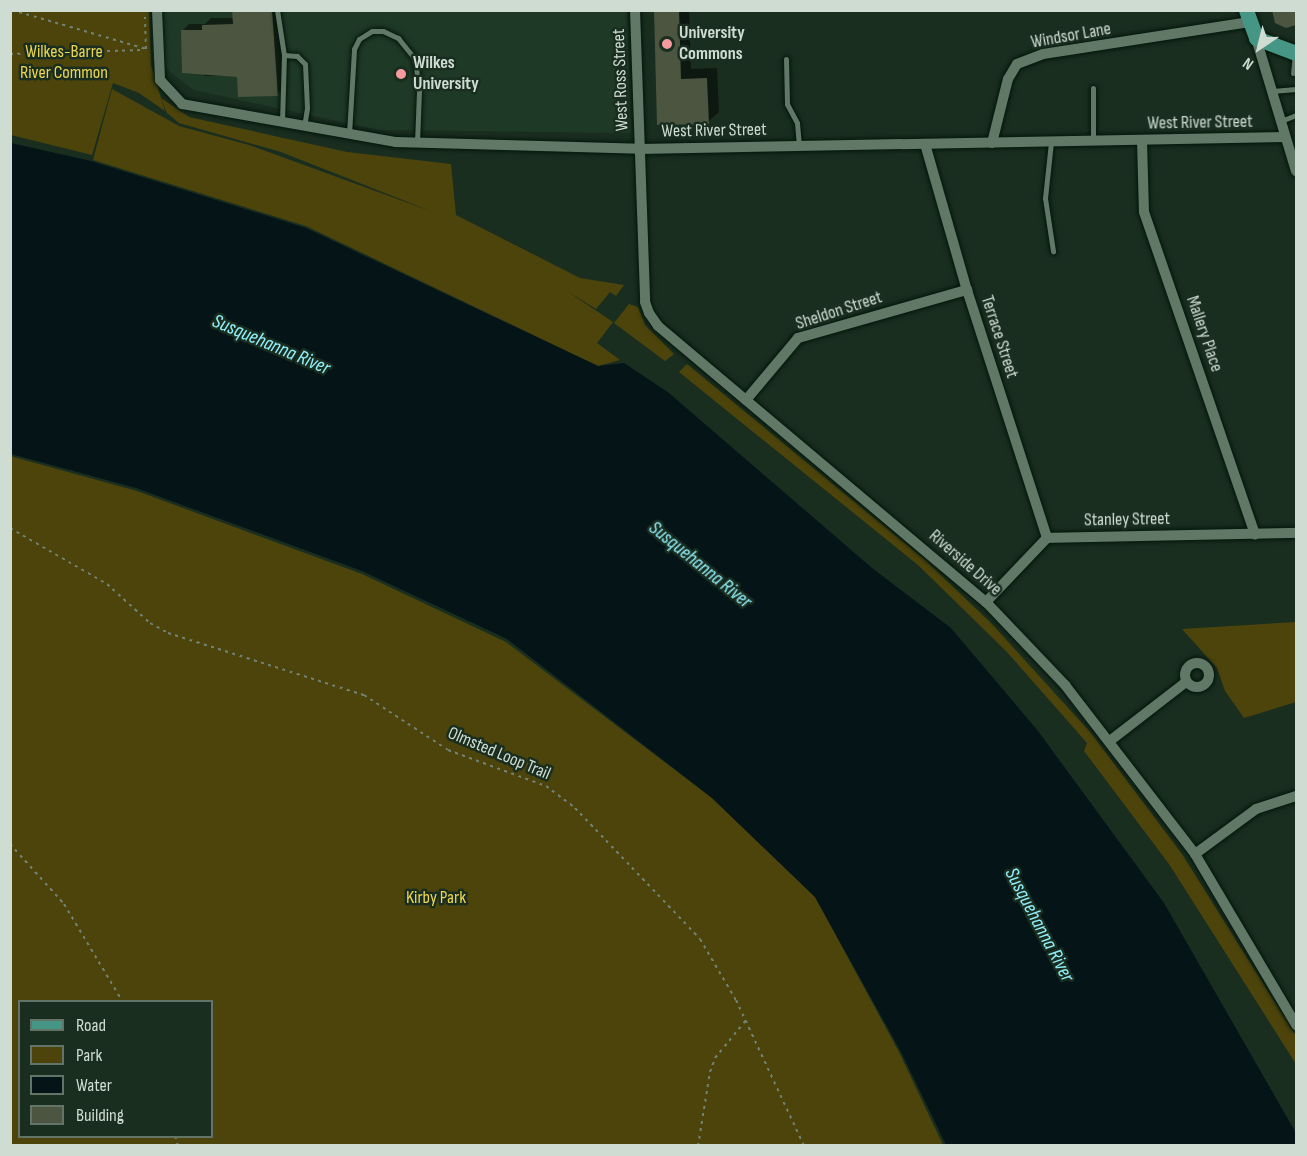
<!DOCTYPE html>
<html>
<head>
<meta charset="utf-8">
<style>
  body { margin:0 }
  #map { position:relative; width:1307px; height:1156px; overflow:hidden; background:#1a2e20; font-family:"Sofia Sans Condensed",sans-serif }
  div>[style] { position:absolute }
  [style*='--x'] { left:calc(var(--x)*1px); top:calc(var(--y)*1px); width:calc(var(--w)*1px); rotate:calc(var(--a)*1deg) }
  .built>* { inset:0; background:#1f3927 }
  .green>* { inset:0; background:#4d440c }
  .water>* { inset:0; background:#041417 }
  .shadow>* { inset:0; background:#0007 }
  .building>* { inset:0; background:#4c553f }
  .path>* { height:2px; margin-top:-1px; transform-origin:0; background:repeating-linear-gradient(90deg,#718276 0 3px,transparent 0 7.5px) }
  .roads { filter:drop-shadow(0 0 2px #03160a) drop-shadow(0 0 2px #03160a) }
  .service>* { height:5px; margin:-2.5px; padding:0 2.5px; transform-origin:2.5px; border-radius:2.5px; background:#617867 }
  .minor>* { height:10px; margin:-5px; padding:0 5px; transform-origin:5px; border-radius:5px; background:#617867 }
  .minor>.ring { margin:-5px; padding:0; box-sizing:content-box; background:none; border:10px solid #617867; border-radius:50% }
  .primary>* { height:15px; margin:-7.5px; padding:0 7.5px; transform-origin:7.5px; border-radius:7.5px; background:#469685 }
  .dots>* { width:16px; height:16px; translate:-50% -50%; box-sizing:border-box; border:3px solid #1a2e20; border-radius:50% }
  span { translate:-50% -50%; white-space:nowrap; text-align:center; line-height:1.15; -webkit-text-stroke:5px #1a2e20; paint-order:stroke }
  .poi-label { font-size:18px; color:#cfdcd2; font-weight:700 }
  .left { translate:0 -50%; text-align:left }
  .street-label { font-size:18px; color:#cfdcd2 }
  .park-label { font-size:18px; color:#ecd550 }
  .water-label { font-size:20px; color:#92effd; font-style:italic }
  .frame { position:absolute; inset:0; border:12px solid #cfdcd2; pointer-events:none }
  .legend { position:absolute; left:18px; top:1000px; width:195px; height:138px; box-sizing:border-box; background:#1a2e20; border:2px solid #627467; margin:0; padding:8px 10px; list-style:none; font-size:18px; color:#cfdcd2 }
  .legend li { display:flex; align-items:center; gap:12px; height:30px }
  .legend b { width:30px; border:2px solid #627467 }
  .north { position:absolute; left:1229px; top:18px; width:60px; height:60px; -webkit-text-stroke:4px #1a2e20; paint-order:stroke; rotate:215deg; font-size:16px; font-weight:700; line-height:24px; text-align:center; color:#cfdcd2 }
  .north::after { content:''; display:block; margin:auto; width:21px; height:27px; background:#cfdcd2; clip-path:polygon(50% 0,100% 100%,50% 72%,0 100%) }
</style>
</head>
<body>
<div id="map">
  <div class="built">
    <div style="clip-path:polygon(152px 11px,627px 11px,631px 133px,378px 130px,194px 90px,152px 58px)"></div>
  </div>
  <div class="green">
    <div style="clip-path:polygon(11px 10px,149px 11px,151px 65px,165px 111px,139px 93px,113px 83px,92px 155px,11px 135px)"></div>
    <div style="clip-path:polygon(112px 89px,179px 126px,249px 145px,433px 212px,281px 152px,179px 123px,167px 113px,161px 98px,189px 117px,347px 152px,451px 164px,456px 215px,580px 278px,624px 285px,616px 296px,610px 292px,596px 309px,567px 291px,613px 322px,597px 343px,620px 360px,598px 366px,306px 226px,93px 160px)"></div>
    <div style="clip-path:polygon(629px 304px,638px 307px,645px 325px,674px 354px,665px 361px,614px 323px)"></div>
    <div style="clip-path:polygon(687px 364px,924px 559px,992px 624px,1091px 733px,1182px 854px,1296px 1036px,1296px 1064px,1169px 864px,1084px 751px,1087px 743px,1007px 652px,918px 565px,679px 372px)"></div>
    <div style="clip-path:polygon(evenodd,10px 456px,137px 491px,362px 574px,506px 642px,712px 798px,815px 897px,899px 1052px,943px 1145px,11px 1145px,10px 456px,20px 1002px,212px 1002px,212px 1136px,20px 1136px,20px 1002px)"></div>
    <div style="clip-path:polygon(1296px 622px,1296px 702px,1244px 718px,1225px 691px,1217px 668px,1182px 629px)"></div>
  </div>
  <div class="water">
    <div style="clip-path:polygon(11px 143px,91px 161px,306px 228px,598px 366px,624px 363px,669px 393px,872px 568px,951px 628px,1038px 731px,1164px 903px,1296px 1133px,1296px 1145px,946px 1145px,901px 1052px,815px 897px,712px 798px,507px 639px,362px 571px,136px 488px,11px 454px)"></div>
  </div>
  <div class="shadow">
    <div style="clip-path:polygon(234px 10px,279px 10px,284px 88px,277px 94px,238px 75px,205px 76px,182px 31px,189px 24px,205px 24px,211px 18px,234px 18px)"></div>
    <div style="clip-path:polygon(655px 10px,689px 10px,691px 69px,717px 68px,719px 112px,708px 122px,658px 123px)"></div>
  </div>
  <div class="building">
    <div style="clip-path:polygon(232px 10px,272px 10px,278px 96px,238px 97px,237px 77px,182px 73px,181px 30px,202px 30px,202px 25px,233px 24px)"></div>
    <div style="clip-path:polygon(654px 10px,679px 10px,681px 79px,707px 78px,709px 124px,657px 125px)"></div>
    <div style="clip-path:polygon(1272px 10px,1296px 10px,1296px 25px,1286px 28px,1275px 23px)"></div>
  </div>
  <div class="path">
    <div style="--x:12;--y:10;--w:140;--a:16.2"></div>
    <div style="--x:146;--y:49;--w:32;--a:-92"></div>
    <div style="--x:10;--y:54;--w:133;--a:-1.7"></div>
    <div style="--x:10;--y:528;--w:112;--a:30"></div>
    <div style="--x:107;--y:584;--w:58;--a:42.2"></div>
    <div style="--x:150;--y:623;--w:21;--a:29"></div>
    <div style="--x:168;--y:633;--w:206;--a:17.6"></div>
    <div style="--x:364;--y:695;--w:100;--a:33.2"></div>
    <div style="--x:448;--y:750;--w:104;--a:20.2"></div>
    <div style="--x:546;--y:786;--w:36;--a:37"></div>
    <div style="--x:575;--y:808;--w:181;--a:46.3"></div>
    <div style="--x:700;--y:939;--w:71;--a:59.5"></div>
    <div style="--x:736;--y:1000;--w:161;--a:65"></div>
    <div style="--x:10;--y:844;--w:81;--a:48"></div>
    <div style="--x:64;--y:904;--w:114;--a:59"></div>
    <div style="--x:175;--y:1136;--w:10;--a:73"></div>
    <div style="--x:698;--y:1146;--w:75;--a:-80.8"></div>
    <div style="--x:710;--y:1072;--w:15;--a:-70"></div>
    <div style="--x:715;--y:1058;--w:49;--a:-50.8"></div>
  </div>
  <div class="roads">
    <div class="service">
      <div style="--x:277;--y:10;--w:46;--a:81.2"></div>
      <div style="--x:284;--y:55;--w:67;--a:91.7"></div>
      <div style="--x:284;--y:55;--w:13;--a:4"></div>
      <div style="--x:297;--y:56;--w:11;--a:45"></div>
      <div style="--x:305;--y:64;--w:44;--a:87.4"></div>
      <div style="--x:307;--y:108;--w:18;--a:99"></div>
      <div style="--x:786;--y:59;--w:45;--a:88.7"></div>
      <div style="--x:787;--y:104;--w:21;--a:62"></div>
      <div style="--x:797;--y:123;--w:23;--a:85"></div>
      <div style="--x:1293;--y:73;--w:19;--a:-84"></div>
      <div style="--x:1272;--y:91;--w:24;--a:-5"></div>
      <div style="--x:1281;--y:121;--w:16;--a:-22"></div>
      <div style="--x:349;--y:134;--w:85;--a:-86.6"></div>
      <div style="--x:354;--y:49;--w:11;--a:-63"></div>
      <div style="--x:359;--y:39;--w:15;--a:-32"></div>
      <div style="--x:372;--y:31;--w:11;--a:0"></div>
      <div style="--x:383;--y:31;--w:17;--a:25"></div>
      <div style="--x:398;--y:38;--w:27;--a:51"></div>
      <div style="--x:415;--y:59;--w:32;--a:83"></div>
      <div style="--x:419;--y:91;--w:52;--a:92.2"></div>
      <div style="--x:1093;--y:141;--w:53;--a:-90"></div>
      <div style="--x:1051;--y:142;--w:56;--a:96.1"></div>
      <div style="--x:1045;--y:198;--w:54;--a:81.4"></div>
    </div>
    <div class="minor">
      <div style="--x:157;--y:10;--w:70;--a:87.5"></div>
      <div style="--x:160;--y:80;--w:33;--a:47"></div>
      <div style="--x:182;--y:104;--w:217;--a:10.1"></div>
      <div style="--x:396;--y:142;--w:244;--a:1.6"></div>
      <div style="--x:640;--y:149;--w:645;--a:-1.07"></div>
      <div style="--x:635;--y:10;--w:292;--a:88"></div>
      <div style="--x:645;--y:302;--w:12;--a:70"></div>
      <div style="--x:649;--y:313;--w:16;--a:55"></div>
      <div style="--x:658;--y:326;--w:429;--a:40.1"></div>
      <div style="--x:986;--y:602;--w:115;--a:46.4"></div>
      <div style="--x:1065;--y:685;--w:213;--a:52.4"></div>
      <div style="--x:1195;--y:854;--w:199;--a:59.4"></div>
      <div style="--x:1256;--y:38;--w:139;--a:73.3"></div>
      <div style="--x:1142;--y:141;--w:71;--a:88.4"></div>
      <div style="--x:1144;--y:212;--w:341;--a:71"></div>
      <div style="--x:992;--y:143;--w:66;--a:-76"></div>
      <div style="--x:1008;--y:79;--w:17;--a:-59"></div>
      <div style="--x:1017;--y:64;--w:28;--a:-21"></div>
      <div style="--x:1043;--y:54;--w:209;--a:-8.8"></div>
      <div style="--x:925;--y:144;--w:152;--a:74"></div>
      <div style="--x:967;--y:290;--w:261;--a:72.1"></div>
      <div style="--x:746;--y:400;--w:81;--a:-50"></div>
      <div style="--x:798;--y:338;--w:176;--a:-15.9"></div>
      <div style="--x:986;--y:602;--w:88;--a:-46.4"></div>
      <div style="--x:1047;--y:538;--w:249;--a:-1.2"></div>
      <div class="ring" style="left:1185px;top:663px;width:14px;height:14px"></div>
      <div style="--x:1111;--y:740;--w:95;--a:-37.7"></div>
      <div style="--x:1195;--y:854;--w:76;--a:-36.4"></div>
      <div style="--x:1256;--y:809;--w:42;--a:-18"></div>
    </div>
    <div class="primary">
      <div style="--x:1246;--y:10;--w:30;--a:70"></div>
      <div style="--x:1256;--y:38;--w:43;--a:20.6"></div>
    </div>
  </div>
  <div class="dots">
    <div style="left:667px;top:44px;background:#f59b9d"></div>
    <div style="left:401px;top:74px;background:#f59b9d"></div>
  </div>
  <div class="poi-label">
    <span class="left" style="left:679px;top:44px">University<br>Commons</span>
    <span class="left" style="left:413px;top:74px">Wilkes<br>University</span>
  </div>
  <div class="street-label">
    <span style="left:1071px;top:36px;rotate:-10deg">Windsor Lane</span>
    <span style="left:621px;top:80px;rotate:-92deg">West Ross Street</span>
    <span style="left:1200px;top:123px;rotate:-1deg">West River Street</span>
    <span style="left:714px;top:131px;rotate:-1deg">West River Street</span>
    <span style="left:839px;top:311px;rotate:-18deg">Sheldon Street</span>
    <span style="left:1204px;top:334px;rotate:71deg">Mallery Place</span>
    <span style="left:999px;top:337px;rotate:72deg">Terrace Street</span>
    <span style="left:1127px;top:520px;rotate:-1deg">Stanley Street</span>
    <span style="left:965px;top:563px;rotate:41deg">Riverside Drive</span>
    <span style="left:499px;top:754px;rotate:23deg">Olmsted Loop Trail</span>
  </div>
  <div class="park-label">
    <span style="left:64px;top:63px">Wilkes-Barre<br>River Common</span>
    <span style="left:436px;top:898px">Kirby Park</span>
  </div>
  <div class="water-label">
    <span style="left:271px;top:345px;rotate:23deg">Susquehanna River</span>
    <span style="left:700px;top:565px;rotate:39deg">Susquehanna River</span>
    <span style="left:1039px;top:925px;rotate:62deg">Susquehanna River</span>
  </div>
  <div class="frame"></div>
  <ul class="legend">
  <li><b style="height:8px;background:#469685"></b>Road</li>
  <li><b style="height:16px;background:#4d440c"></b>Park</li>
  <li><b style="height:16px;background:#041417"></b>Water</li>
  <li><b style="height:16px;background:#4c553f"></b>Building</li>
  </ul>
  <div class="north">N</div>
</div>
</body>
</html>
